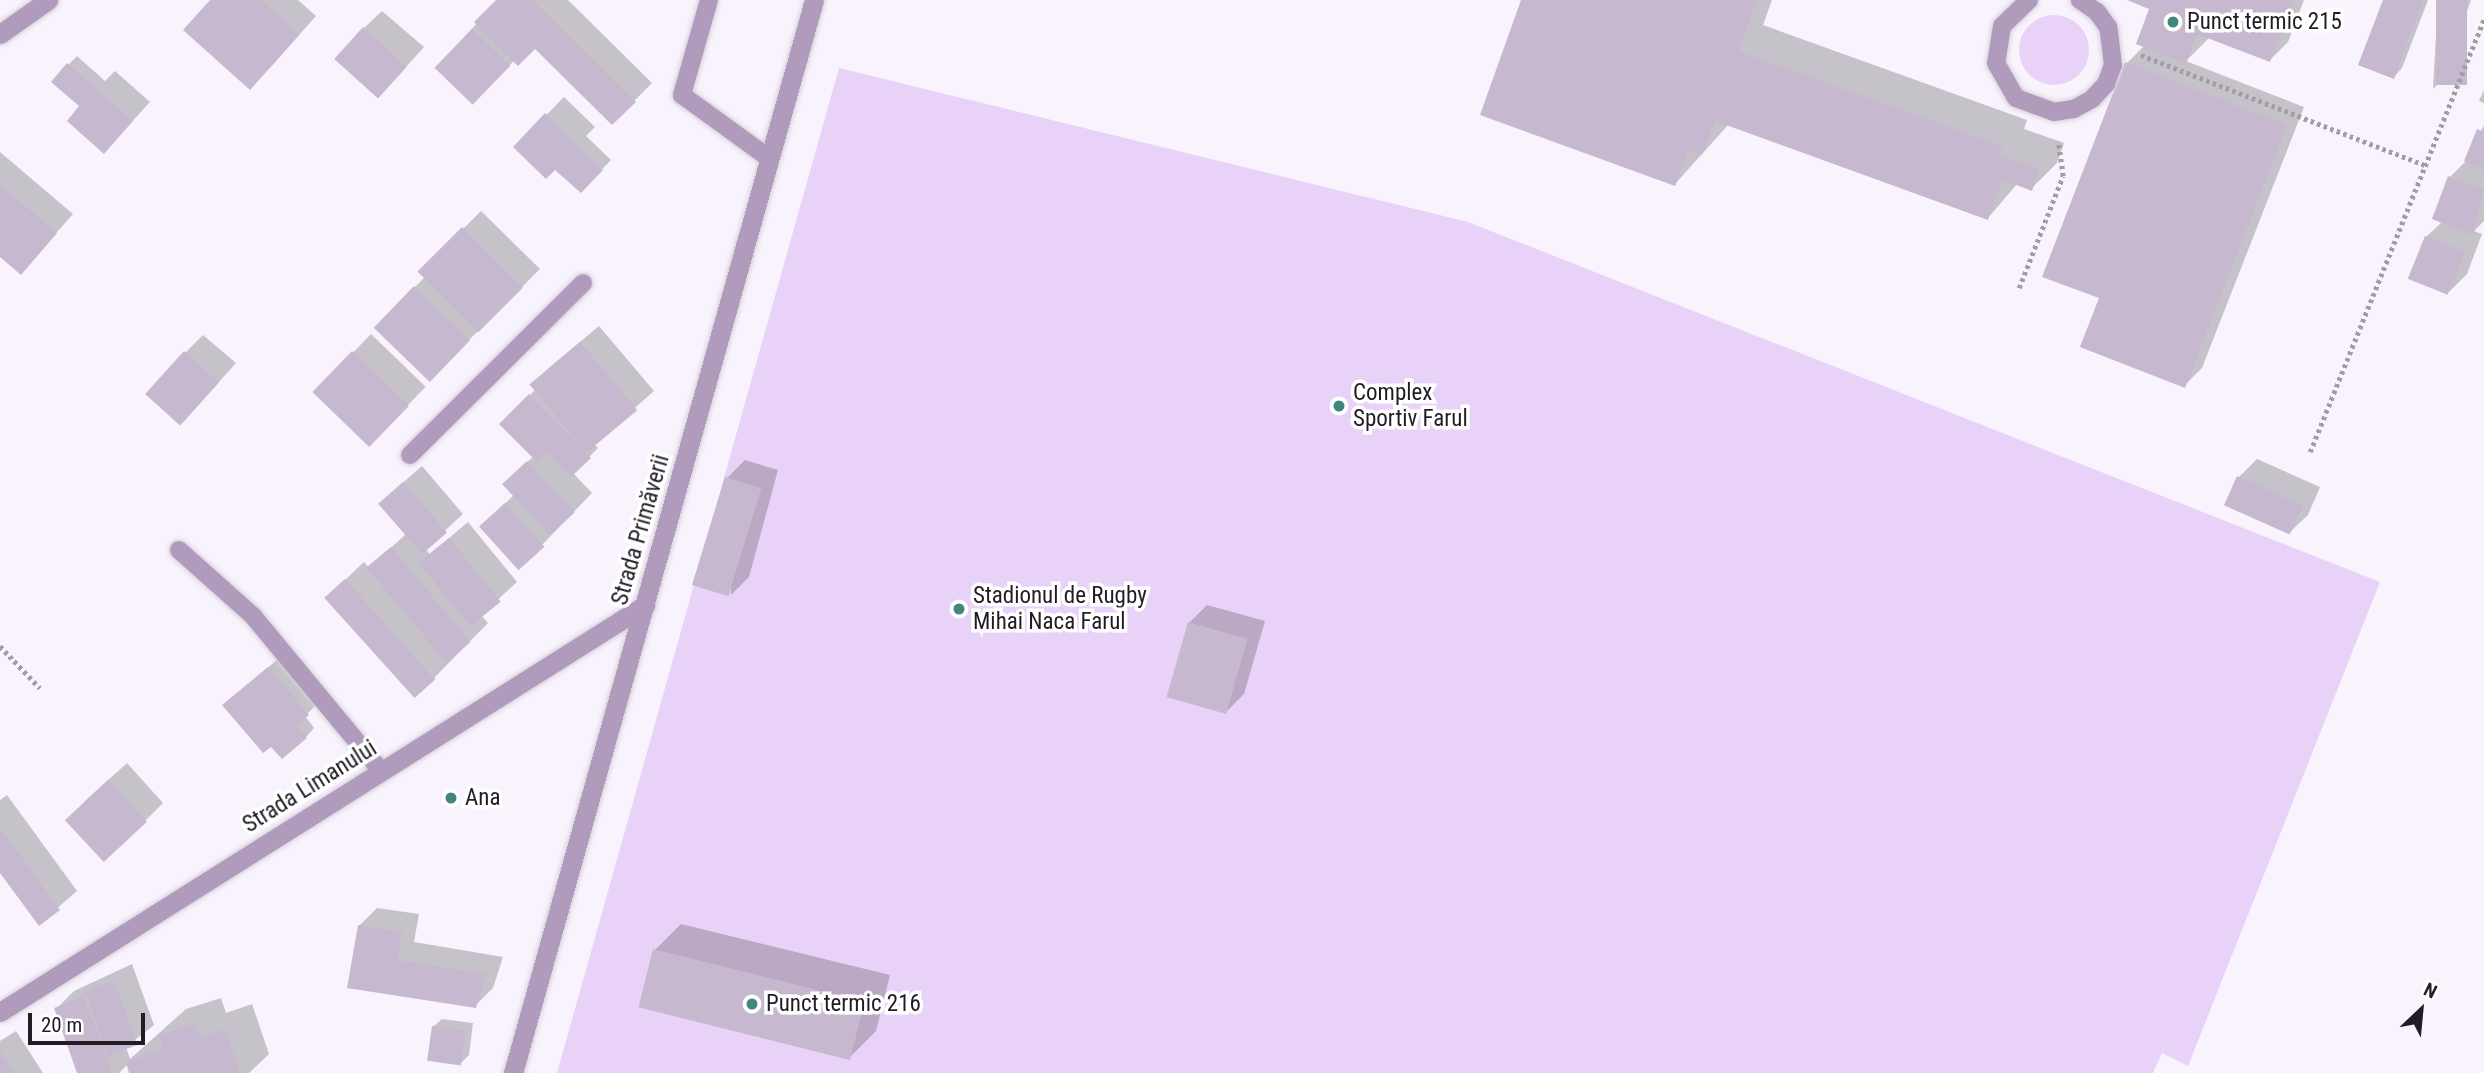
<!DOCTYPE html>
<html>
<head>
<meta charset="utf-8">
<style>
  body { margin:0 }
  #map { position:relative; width:2484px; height:1073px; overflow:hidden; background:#f8f3fc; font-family:"Roboto Condensed",sans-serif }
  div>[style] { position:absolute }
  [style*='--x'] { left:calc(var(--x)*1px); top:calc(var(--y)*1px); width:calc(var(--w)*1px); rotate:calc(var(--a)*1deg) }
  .green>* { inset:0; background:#e9d2f7 }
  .round { border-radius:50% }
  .shadow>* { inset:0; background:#0003; transform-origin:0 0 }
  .building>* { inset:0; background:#c6b8cf; transform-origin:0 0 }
  .path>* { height:4.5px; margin-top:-2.25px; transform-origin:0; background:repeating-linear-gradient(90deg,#a29da5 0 3.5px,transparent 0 7px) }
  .roads { filter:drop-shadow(0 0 2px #d6d1d9) drop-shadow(0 0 2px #d6d1d9) }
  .service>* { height:18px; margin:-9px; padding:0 9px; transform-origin:9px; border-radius:9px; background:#b09bbd }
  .minor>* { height:19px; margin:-9.5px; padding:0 9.5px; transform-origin:9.5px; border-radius:9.5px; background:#b09bbd }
  .tertiary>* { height:19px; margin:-9.5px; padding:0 9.5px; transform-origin:9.5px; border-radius:9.5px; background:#b09bbd }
  .dots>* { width:19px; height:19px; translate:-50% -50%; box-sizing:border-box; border:4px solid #fff; border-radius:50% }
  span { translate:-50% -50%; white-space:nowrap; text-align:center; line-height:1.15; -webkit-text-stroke:7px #fff; paint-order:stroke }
  .poi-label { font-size:23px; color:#211c24 }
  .left { translate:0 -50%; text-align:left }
  .street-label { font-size:23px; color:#211c24 }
  .north { position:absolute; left:2386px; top:975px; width:70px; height:70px; -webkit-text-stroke:5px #fff; paint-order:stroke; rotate:26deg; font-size:19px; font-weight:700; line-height:28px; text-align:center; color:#211c24 }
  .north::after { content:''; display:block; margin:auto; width:24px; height:32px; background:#211c24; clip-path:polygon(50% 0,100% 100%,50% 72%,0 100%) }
  .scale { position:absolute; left:28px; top:1013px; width:117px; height:32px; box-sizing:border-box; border:4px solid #211c24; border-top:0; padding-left:9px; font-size:21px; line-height:24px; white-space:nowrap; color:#211c24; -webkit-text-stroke:5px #fff; paint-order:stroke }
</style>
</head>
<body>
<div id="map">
  <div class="green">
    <div class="round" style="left:2019px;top:15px;width:70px;height:70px"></div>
    <div style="clip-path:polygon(839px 68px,1468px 222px,2380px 582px,2188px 1066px,2162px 1053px,2153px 1073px,557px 1073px)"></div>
  </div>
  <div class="shadow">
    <div style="clip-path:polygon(212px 0,298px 0,316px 16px,268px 70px)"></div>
    <div style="clip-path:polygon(498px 0,568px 0,652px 83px,612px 123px,535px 46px,515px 60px,472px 102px,436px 68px)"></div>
    <div style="clip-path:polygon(1523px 0,1772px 0,1763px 25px,2027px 120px,2024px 129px,2064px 143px,2057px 163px,2031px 189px,2017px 184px,1988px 218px,1729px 124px,1675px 184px)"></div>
    <div style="clip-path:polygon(2131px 0,2304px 0,2288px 42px,2270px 60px,2210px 37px,2186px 61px,2304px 107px,2202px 368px,2184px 386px,2101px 297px,2127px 63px,2144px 46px,2154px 2px)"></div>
    <div style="clip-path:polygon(2384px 0,2428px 0,2402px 68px,2394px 77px)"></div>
    <div style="clip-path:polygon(2438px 0,2471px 0,2442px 80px,2433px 89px)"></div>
    <div style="clip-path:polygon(382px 11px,424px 47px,397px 77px,364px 28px)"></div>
    <div style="clip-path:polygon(77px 56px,105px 81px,115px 71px,150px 102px,104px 152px,68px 65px)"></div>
    <div style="clip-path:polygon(2484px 90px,2484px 103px,2479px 101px)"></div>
    <div style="clip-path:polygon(564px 97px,595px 127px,586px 136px,611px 160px,581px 191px,555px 167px,515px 147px)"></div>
    <div style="clip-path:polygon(2484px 125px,2484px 221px,2474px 231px,2482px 234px,2467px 274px,2449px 292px,2426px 237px,2443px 221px,2450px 177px,2466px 161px)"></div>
    <div style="clip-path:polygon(0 152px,73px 214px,21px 273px,0 255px)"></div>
    <div style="clip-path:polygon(481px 211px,540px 269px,429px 380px,375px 327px,425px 277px,420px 272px)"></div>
    <div style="clip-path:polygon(599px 326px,654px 391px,594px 444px,598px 448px,573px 473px,592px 493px,519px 569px,499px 509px,514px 495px,522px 467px,534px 456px,501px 424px,536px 389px,532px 385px,550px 367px)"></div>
    <div style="left:371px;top:334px;width:76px;height:81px;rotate:44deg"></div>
    <div style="clip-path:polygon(203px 335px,236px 363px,182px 423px,185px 353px)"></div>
    <div style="clip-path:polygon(2257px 459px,2320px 487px,2308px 515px,2290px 532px,2239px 477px)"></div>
    <div style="clip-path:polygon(745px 460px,778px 470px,749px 577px,731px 595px,727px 478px)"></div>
    <div style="clip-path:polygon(422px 466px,463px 514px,425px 549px,430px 554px,468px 522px,517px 582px,481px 615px,488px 623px,434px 678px,345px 580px,364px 562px,369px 568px,406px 534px,399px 486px)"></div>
    <div style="clip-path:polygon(1207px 605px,1265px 621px,1244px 694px,1226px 712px,1189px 623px)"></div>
    <div style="clip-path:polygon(287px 651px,325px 696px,305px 716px,314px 728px,306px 737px,225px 705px)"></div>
    <div style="clip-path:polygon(127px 763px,163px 803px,145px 821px,84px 802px)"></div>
    <div style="clip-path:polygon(7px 795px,77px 891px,40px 923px,0 870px,0 800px)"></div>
    <div style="clip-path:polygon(377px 908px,419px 914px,414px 942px,503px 957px,493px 988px,475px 1006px,349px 987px,359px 926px)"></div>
    <div style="clip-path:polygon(681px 924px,890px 975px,876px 1031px,850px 1057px,655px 950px)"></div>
    <div style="clip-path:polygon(132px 964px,154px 1025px,126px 1047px,130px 1059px,186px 1009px,221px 998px,226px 1013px,252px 1004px,269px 1054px,249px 1073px,131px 1073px,128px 1064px,119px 1073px,79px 1073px,56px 1009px,74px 991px)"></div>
    <div style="clip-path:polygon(442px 1019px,473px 1023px,469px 1055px,460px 1064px,433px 1027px)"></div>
    <div style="clip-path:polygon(16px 1031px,43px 1073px,0 1073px,0 1041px)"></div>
  </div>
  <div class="building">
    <div style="clip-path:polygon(210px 0,261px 0,299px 35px,250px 90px,183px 30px)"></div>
    <div style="clip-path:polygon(496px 0,532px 0,636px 102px,612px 125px,535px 49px,518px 66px,474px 22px)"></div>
    <div style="clip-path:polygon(1521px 0,1757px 0,1738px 51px,2002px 146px,1999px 155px,2039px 169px,2032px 191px,2003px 180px,1988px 220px,1715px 121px,1702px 155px,1689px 150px,1675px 186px,1480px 115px)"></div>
    <div style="clip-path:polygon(2127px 0,2294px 0,2270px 62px,2197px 34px,2186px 64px,2136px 44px,2149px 9px)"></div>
    <div style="clip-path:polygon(2383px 0,2423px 0,2394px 79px,2358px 65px)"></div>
    <div style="left:2436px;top:0;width:31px;height:85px"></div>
    <div style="left:363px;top:27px;width:59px;height:43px;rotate:42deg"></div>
    <div style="left:472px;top:29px;width:53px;height:54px;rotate:44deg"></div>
    <div style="clip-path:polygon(2125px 62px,2287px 125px,2185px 388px,2080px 347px,2099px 298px,2042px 277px)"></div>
    <div style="clip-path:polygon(67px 63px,133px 121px,104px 154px,67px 121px,79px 106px,51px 82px)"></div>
    <div style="clip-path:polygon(545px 113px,603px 170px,581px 193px,555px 170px,546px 179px,513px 147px)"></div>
    <div style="clip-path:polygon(2477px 129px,2484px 132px,2484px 170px,2464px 161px)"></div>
    <div style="clip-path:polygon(2448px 176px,2484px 190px,2473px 235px,2432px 219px)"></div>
    <div style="clip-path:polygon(0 185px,57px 233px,21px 275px,0 257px)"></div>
    <div style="left:462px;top:227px;width:86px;height:63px;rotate:45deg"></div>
    <div style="left:2425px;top:236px;width:43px;height:46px;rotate:22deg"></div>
    <div style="left:414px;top:286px;width:78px;height:58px;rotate:44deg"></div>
    <div style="left:580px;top:342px;width:89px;height:66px;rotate:50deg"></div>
    <div style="left:184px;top:351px;width:47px;height:58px;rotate:42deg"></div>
    <div style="left:352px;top:351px;width:79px;height:57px;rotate:44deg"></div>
    <div style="clip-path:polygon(529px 394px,591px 458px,571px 477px,548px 453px,538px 463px,499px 424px)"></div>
    <div style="left:527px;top:461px;width:70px;height:34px;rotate:47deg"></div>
    <div style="left:2237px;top:476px;width:72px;height:32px;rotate:24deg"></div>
    <div style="left:725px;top:477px;width:38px;height:113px;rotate:17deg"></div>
    <div style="left:403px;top:482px;width:67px;height:33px;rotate:49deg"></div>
    <div style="left:505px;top:503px;width:59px;height:35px;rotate:48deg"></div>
    <div style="left:449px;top:538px;width:82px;height:39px;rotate:51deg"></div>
    <div style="left:391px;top:547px;width:124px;height:32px;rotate:50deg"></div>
    <div style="left:345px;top:579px;width:135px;height:28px;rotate:48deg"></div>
    <div style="left:1188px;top:622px;width:62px;height:78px;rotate:16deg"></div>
    <div style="clip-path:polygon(268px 667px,309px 715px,296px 725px,307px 738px,282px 759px,271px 747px,263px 753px,222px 705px)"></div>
    <div style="left:108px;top:780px;width:57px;height:59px;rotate:47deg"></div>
    <div style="clip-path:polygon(0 828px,60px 910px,39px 926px,0 873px)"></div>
    <div style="clip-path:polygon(358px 925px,402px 932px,397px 960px,486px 974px,476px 1008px,347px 988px)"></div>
    <div style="left:653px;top:949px;width:218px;height:60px;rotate:14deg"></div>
    <div style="left:114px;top:981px;width:68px;height:31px;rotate:70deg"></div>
    <div style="clip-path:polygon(84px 997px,108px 1062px,112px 1073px,77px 1073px,54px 1008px)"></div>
    <div style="clip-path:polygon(195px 1023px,200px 1038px,225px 1029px,240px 1073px,129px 1073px,126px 1062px,163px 1049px,158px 1035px)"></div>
    <div style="left:432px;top:1026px;width:34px;height:35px;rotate:8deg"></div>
    <div style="clip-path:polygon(0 1051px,14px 1073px,0 1073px)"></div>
  </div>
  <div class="path">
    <div style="--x:2141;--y:55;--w:305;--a:21.2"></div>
    <div style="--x:2019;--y:288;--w:120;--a:-68.6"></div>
    <div style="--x:2063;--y:176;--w:35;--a:-98"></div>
    <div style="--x:2310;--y:452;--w:467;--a:-68.1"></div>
    <div style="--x:0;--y:646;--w:58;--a:46.4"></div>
  </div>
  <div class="roads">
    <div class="service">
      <div style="--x:709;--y:0;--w:99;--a:105.9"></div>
      <div style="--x:682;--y:95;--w:109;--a:36"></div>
      <div style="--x:2029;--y:0;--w:37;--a:136"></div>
      <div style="--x:2002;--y:26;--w:37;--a:99"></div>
      <div style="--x:1996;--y:63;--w:40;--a:60.3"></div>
      <div style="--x:2016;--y:98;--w:40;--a:20.2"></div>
      <div style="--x:2054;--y:112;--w:20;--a:-9"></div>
      <div style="--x:2074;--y:109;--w:21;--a:-29"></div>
      <div style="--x:2092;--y:99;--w:21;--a:-47"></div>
      <div style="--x:2106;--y:84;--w:20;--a:-70"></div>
      <div style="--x:2113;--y:65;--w:38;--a:-97"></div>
      <div style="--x:2108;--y:27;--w:19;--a:-126"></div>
      <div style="--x:2097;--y:12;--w:21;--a:-145"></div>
      <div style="--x:410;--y:455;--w:244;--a:-44.8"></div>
      <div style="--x:179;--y:550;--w:99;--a:41.7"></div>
      <div style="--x:253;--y:616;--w:201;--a:50.4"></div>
    </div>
    <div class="minor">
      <div style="--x:0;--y:34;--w:59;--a:-35.3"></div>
      <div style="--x:0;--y:1012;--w:763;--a:-32.25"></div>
    </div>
    <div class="tertiary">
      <div style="--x:513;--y:1073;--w:1114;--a:-74.33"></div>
    </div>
  </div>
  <div class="dots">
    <div style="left:2173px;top:22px;background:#41877e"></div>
    <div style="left:1339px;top:406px;background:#41877e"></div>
    <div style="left:959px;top:609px;background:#41877e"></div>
    <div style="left:451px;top:798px;background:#41877e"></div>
    <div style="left:752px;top:1004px;background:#41877e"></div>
  </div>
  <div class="poi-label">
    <span class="left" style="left:2187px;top:22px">Punct termic 215</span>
    <span class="left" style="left:1353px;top:406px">Complex<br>Sportiv Farul</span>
    <span class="left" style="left:973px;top:609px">Stadionul de Rugby<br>Mihai Naca Farul</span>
    <span class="left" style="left:465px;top:798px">Ana</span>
    <span class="left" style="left:766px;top:1004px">Punct termic 216</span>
  </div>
  <div class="street-label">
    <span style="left:641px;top:530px;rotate:-74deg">Strada Primăverii</span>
    <span style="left:310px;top:787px;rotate:-32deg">Strada Limanului</span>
  </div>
  <div class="north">N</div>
  <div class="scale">20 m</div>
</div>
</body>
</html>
